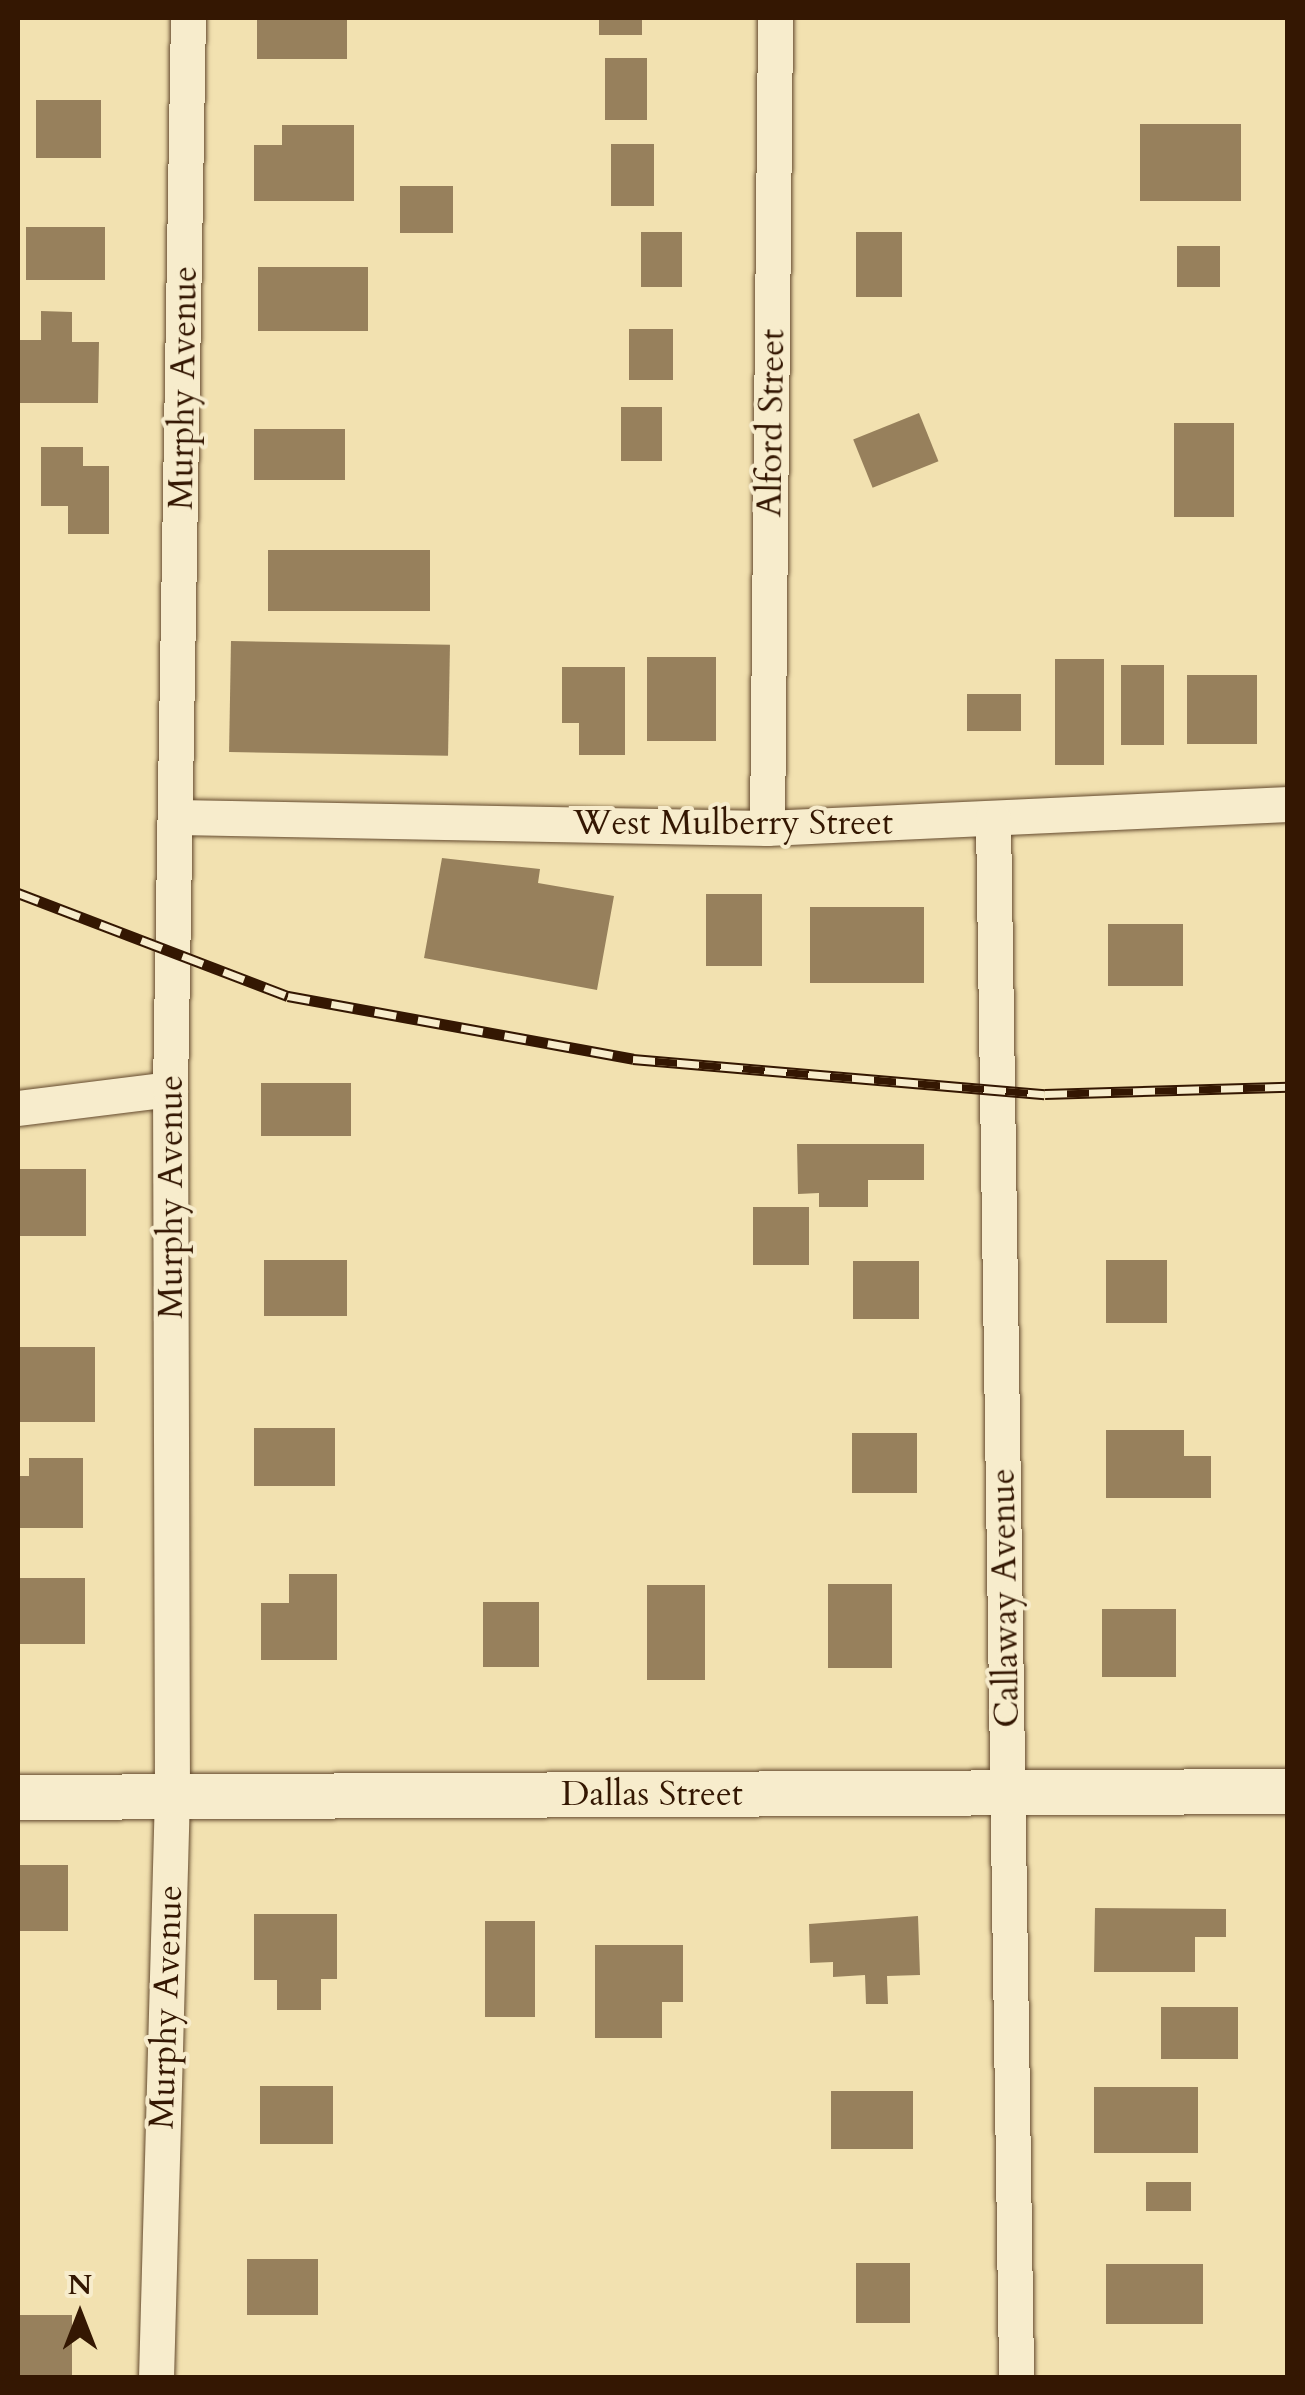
<!DOCTYPE html>
<html>
<head>
<meta charset="utf-8">
<style>
  body { margin:0 }
  #map { position:relative; width:1305px; height:2395px; overflow:hidden; background:#f2e1b0; font-family:Cardo,serif }
  div>[style] { position:absolute }
  [style*='--x'] { left:calc(var(--x)*1px); top:calc(var(--y)*1px); width:calc(var(--w)*1px); rotate:calc(var(--a)*1deg) }
  .building>* { inset:0; background:#97805c; transform-origin:0 0 }
  .roads { filter:drop-shadow(0 0 2px #644a2e) drop-shadow(0 0 2px #644a2e) }
  .minor>* { height:35px; margin:-17.5px; padding:0 17.5px; transform-origin:17.5px; border-radius:17.5px; background:#f7eccc }
  .tertiary>* { height:45px; margin:-22.5px; padding:0 22.5px; transform-origin:22.5px; border-radius:22.5px; background:#f7eccc }
  .rail>* { height:11px; margin-top:-5.5px; transform-origin:0; background:repeating-linear-gradient(90deg,#f7eccc 0 22px,#341702 0 44px); box-sizing:border-box; border-block:2px solid #341702 }
  span { translate:-50% -50%; white-space:nowrap; text-align:center; line-height:1.15; -webkit-text-stroke:8px #f7eccc; paint-order:stroke }
  .street-label { font-size:35px; color:#341702 }
  .frame { position:absolute; inset:0; border:20px solid #341702; pointer-events:none }
  .north { position:absolute; left:30px; top:2265px; width:100px; height:100px; -webkit-text-stroke:8px #f7eccc; paint-order:stroke; rotate:0deg; font-size:28px; font-weight:700; line-height:40px; text-align:center; color:#341702 }
  .north::after { content:''; display:block; margin:auto; width:35px; height:45px; background:#341702; clip-path:polygon(50% 0,100% 100%,50% 72%,0 100%) }
</style>
</head>
<body>
<div id="map">
  <div class="building">
    <div style="left:257px;top:18px;width:90px;height:41px"></div>
    <div style="left:599px;top:18px;width:43px;height:17px"></div>
    <div style="left:605px;top:58px;width:42px;height:62px"></div>
    <div style="left:36px;top:100px;width:65px;height:58px"></div>
    <div style="left:1140px;top:124px;width:101px;height:77px"></div>
    <div style="clip-path:polygon(282px 125px,354px 125px,354px 201px,254px 201px,254px 145px,282px 145px)"></div>
    <div style="left:611px;top:144px;width:43px;height:62px"></div>
    <div style="left:400px;top:186px;width:53px;height:47px"></div>
    <div style="left:26px;top:227px;width:79px;height:53px"></div>
    <div style="left:641px;top:232px;width:41px;height:55px"></div>
    <div style="left:856px;top:232px;width:46px;height:65px"></div>
    <div style="left:1177px;top:246px;width:43px;height:41px"></div>
    <div style="left:258px;top:267px;width:110px;height:64px"></div>
    <div style="clip-path:polygon(41px 311px,72px 312px,72px 342px,99px 342px,98px 403px,18px 403px,18px 340px,41px 340px)"></div>
    <div style="left:629px;top:329px;width:44px;height:51px"></div>
    <div style="left:621px;top:407px;width:41px;height:54px"></div>
    <div style="left:919px;top:413px;width:52px;height:71px;rotate:68deg"></div>
    <div style="left:1174px;top:423px;width:60px;height:94px"></div>
    <div style="left:254px;top:429px;width:91px;height:51px"></div>
    <div style="clip-path:polygon(41px 447px,83px 447px,83px 466px,109px 466px,109px 534px,68px 534px,68px 506px,41px 506px)"></div>
    <div style="left:268px;top:550px;width:162px;height:61px"></div>
    <div style="left:231px;top:641px;width:219px;height:111px;rotate:1deg"></div>
    <div style="left:647px;top:657px;width:69px;height:84px"></div>
    <div style="left:1055px;top:659px;width:49px;height:106px"></div>
    <div style="left:1121px;top:665px;width:43px;height:80px"></div>
    <div style="clip-path:polygon(562px 667px,625px 667px,625px 755px,579px 755px,579px 723px,562px 723px)"></div>
    <div style="left:1187px;top:675px;width:70px;height:69px"></div>
    <div style="left:967px;top:694px;width:54px;height:37px"></div>
    <div style="clip-path:polygon(442px 858px,540px 869px,538px 883px,614px 896px,597px 990px,424px 958px)"></div>
    <div style="left:706px;top:894px;width:56px;height:72px"></div>
    <div style="left:810px;top:907px;width:114px;height:76px"></div>
    <div style="left:1108px;top:924px;width:75px;height:62px"></div>
    <div style="left:261px;top:1083px;width:90px;height:53px"></div>
    <div style="clip-path:polygon(797px 1144px,924px 1144px,924px 1180px,868px 1180px,868px 1207px,819px 1207px,819px 1193px,798px 1194px)"></div>
    <div style="left:18px;top:1169px;width:68px;height:67px"></div>
    <div style="left:753px;top:1207px;width:56px;height:58px"></div>
    <div style="left:264px;top:1260px;width:83px;height:56px"></div>
    <div style="left:1106px;top:1260px;width:61px;height:63px"></div>
    <div style="left:853px;top:1261px;width:66px;height:58px"></div>
    <div style="left:19px;top:1347px;width:76px;height:75px"></div>
    <div style="left:254px;top:1428px;width:81px;height:58px"></div>
    <div style="clip-path:polygon(1106px 1430px,1184px 1430px,1184px 1456px,1211px 1456px,1211px 1498px,1106px 1498px)"></div>
    <div style="left:852px;top:1433px;width:65px;height:60px"></div>
    <div style="clip-path:polygon(29px 1458px,83px 1458px,83px 1528px,18px 1528px,18px 1476px,29px 1476px)"></div>
    <div style="clip-path:polygon(289px 1574px,337px 1574px,337px 1660px,261px 1660px,261px 1603px,289px 1603px)"></div>
    <div style="left:18px;top:1578px;width:67px;height:66px"></div>
    <div style="left:828px;top:1584px;width:64px;height:84px"></div>
    <div style="left:647px;top:1585px;width:58px;height:95px"></div>
    <div style="left:483px;top:1602px;width:56px;height:65px"></div>
    <div style="left:1102px;top:1609px;width:74px;height:68px"></div>
    <div style="left:18px;top:1865px;width:50px;height:66px"></div>
    <div style="clip-path:polygon(1095px 1908px,1226px 1909px,1226px 1937px,1195px 1937px,1195px 1972px,1094px 1972px)"></div>
    <div style="clip-path:polygon(254px 1914px,337px 1914px,337px 1979px,321px 1979px,321px 2010px,277px 2010px,277px 1980px,254px 1980px)"></div>
    <div style="clip-path:polygon(918px 1916px,920px 1975px,887px 1976px,888px 2004px,866px 2004px,865px 1975px,833px 1977px,833px 1962px,810px 1963px,809px 1924px)"></div>
    <div style="left:485px;top:1921px;width:50px;height:96px"></div>
    <div style="clip-path:polygon(595px 1945px,683px 1945px,683px 2002px,662px 2002px,662px 2038px,595px 2038px)"></div>
    <div style="left:1161px;top:2007px;width:77px;height:52px"></div>
    <div style="left:260px;top:2086px;width:73px;height:58px"></div>
    <div style="left:1094px;top:2087px;width:104px;height:66px"></div>
    <div style="left:831px;top:2091px;width:82px;height:58px"></div>
    <div style="left:1146px;top:2182px;width:45px;height:29px"></div>
    <div style="left:247px;top:2259px;width:71px;height:56px"></div>
    <div style="left:856px;top:2263px;width:54px;height:60px"></div>
    <div style="left:1106px;top:2264px;width:97px;height:60px"></div>
    <div style="left:18px;top:2315px;width:54px;height:63px"></div>
  </div>
  <div class="roads">
    <div class="minor">
      <div style="--x:177;--y:817;--w:590;--a:1.07"></div>
      <div style="--x:767;--y:828;--w:522;--a:-2.64"></div>
      <div style="--x:993;--y:819;--w:1559;--a:89.15"></div>
      <div style="--x:767;--y:828;--w:810;--a:-89.43"></div>
      <div style="--x:18;--y:1108;--w:153;--a:-7.1"></div>
      <div style="--x:156;--y:2378;--w:583;--a:-88.43"></div>
      <div style="--x:172;--y:1795;--w:706;--a:-90.16"></div>
      <div style="--x:170;--y:1089;--w:1071;--a:-89.04"></div>
    </div>
    <div class="tertiary">
      <div style="--x:18;--y:1797;--w:1270;--a:-0.27"></div>
    </div>
  </div>
  <div class="rail">
    <div style="--x:18;--y:893;--w:289;--a:20.9"></div>
    <div style="--x:288;--y:996;--w:351;--a:10.3"></div>
    <div style="--x:633;--y:1059;--w:413;--a:4.9"></div>
    <div style="--x:1045;--y:1094;--w:243;--a:-1.7"></div>
  </div>
  <div class="street-label">
    <span style="left:183px;top:388px;rotate:-89deg">Murphy Avenue</span>
    <span style="left:771px;top:423px;rotate:-89deg">Alford Street</span>
    <span style="left:733px;top:823px">West Mulberry Street</span>
    <span style="left:171px;top:1197px;rotate:-90deg">Murphy Avenue</span>
    <span style="left:1005px;top:1598px;rotate:-91deg">Callaway Avenue</span>
    <span style="left:652px;top:1794px">Dallas Street</span>
    <span style="left:166px;top:2007px;rotate:-88deg">Murphy Avenue</span>
  </div>
  <div class="frame"></div>
  <div class="north">N</div>
</div>
</body>
</html>
